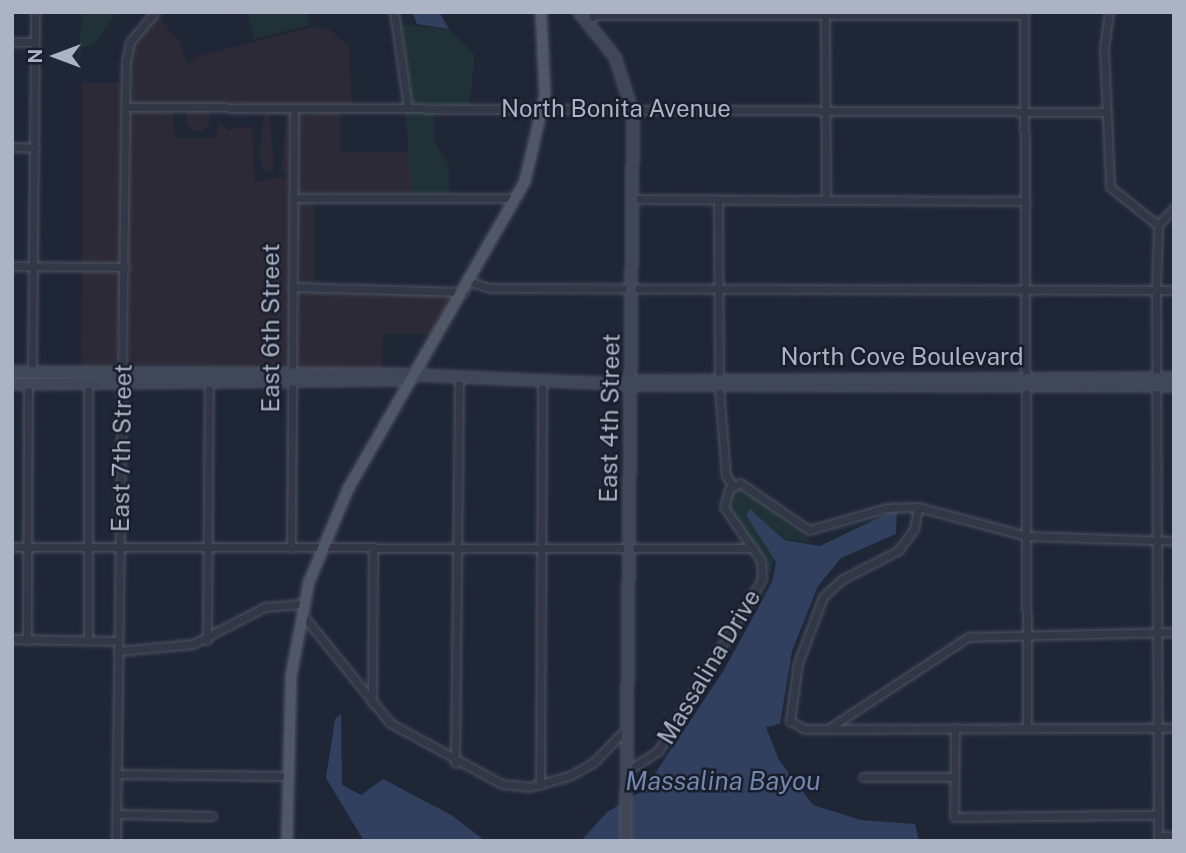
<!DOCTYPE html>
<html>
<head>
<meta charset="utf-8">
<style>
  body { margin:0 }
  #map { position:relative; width:1186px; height:853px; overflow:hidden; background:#1f2636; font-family:"Public Sans",sans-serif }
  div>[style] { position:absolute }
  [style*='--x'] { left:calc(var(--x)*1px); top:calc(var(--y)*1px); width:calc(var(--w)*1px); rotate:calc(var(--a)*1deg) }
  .medical>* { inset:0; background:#2d2a37; transform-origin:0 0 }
  .round { border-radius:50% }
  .green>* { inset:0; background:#203237 }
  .water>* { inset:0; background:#31405e }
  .roads { filter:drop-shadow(0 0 2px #4d5362) drop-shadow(0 0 2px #4d5362) }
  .street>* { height:7px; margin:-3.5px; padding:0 3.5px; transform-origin:3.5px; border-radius:3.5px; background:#323846 }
  .secondary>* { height:10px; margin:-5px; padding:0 5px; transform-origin:5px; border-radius:5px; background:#404759 }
  .primary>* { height:10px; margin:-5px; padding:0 5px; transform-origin:5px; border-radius:5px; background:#505767 }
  span { translate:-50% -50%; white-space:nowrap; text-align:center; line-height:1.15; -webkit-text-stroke:5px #181e2b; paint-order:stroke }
  .street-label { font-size:24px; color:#acb3c4 }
  .water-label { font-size:26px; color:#7386ad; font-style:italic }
  .frame { position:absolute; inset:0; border:14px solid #acb3c4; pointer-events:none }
  .north { position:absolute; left:21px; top:21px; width:70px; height:70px; -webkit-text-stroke:5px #181e2b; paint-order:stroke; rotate:270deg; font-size:19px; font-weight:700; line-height:28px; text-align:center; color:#acb3c4 }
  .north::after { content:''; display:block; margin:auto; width:24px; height:32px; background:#acb3c4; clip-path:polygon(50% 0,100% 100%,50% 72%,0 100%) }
</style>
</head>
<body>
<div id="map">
  <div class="medical">
    <div style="clip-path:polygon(157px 15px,180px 43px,188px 65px,196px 57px,313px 27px,329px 29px,349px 47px,352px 104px,133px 103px,130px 50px)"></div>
    <div style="left:82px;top:83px;width:41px;height:180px"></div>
    <div class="round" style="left:186px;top:107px;width:24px;height:24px"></div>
    <div style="clip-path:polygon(136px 111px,173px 113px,175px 138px,215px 138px,220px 123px,227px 130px,252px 126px,255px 182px,289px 176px,281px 171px,286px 115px,270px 115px,274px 170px,264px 172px,259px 156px,264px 115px,222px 115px,285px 112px,290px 116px,290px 171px,289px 277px,289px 324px,288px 363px,284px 368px,129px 364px,130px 116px)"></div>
    <div style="clip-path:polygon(340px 111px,340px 152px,413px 152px,413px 195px,297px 193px,298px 116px)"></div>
    <div style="clip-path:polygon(315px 201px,314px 283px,301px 283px,297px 203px)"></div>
    <div style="clip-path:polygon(82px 269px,121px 274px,115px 368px,81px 368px)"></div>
    <div style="clip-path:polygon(299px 291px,449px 292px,453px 297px,431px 334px,383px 334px,382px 370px,303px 369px,297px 362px)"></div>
  </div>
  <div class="green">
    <div style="clip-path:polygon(83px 12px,117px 12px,93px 46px,83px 46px,77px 65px)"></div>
    <div style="clip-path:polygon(247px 12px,307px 12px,309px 25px,254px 39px)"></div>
    <div style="clip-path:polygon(402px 25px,449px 29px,475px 55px,469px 106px,412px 103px)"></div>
    <div style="clip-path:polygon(405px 112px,434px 112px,434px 141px,449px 166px,449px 193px,413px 195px)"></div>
    <div style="clip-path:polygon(744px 488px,812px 543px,777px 538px,771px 575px,728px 507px,730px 492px)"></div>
  </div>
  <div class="water">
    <div style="clip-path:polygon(412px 12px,439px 12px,449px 29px,417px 24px)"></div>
    <div style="clip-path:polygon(750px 509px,784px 540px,820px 546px,897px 509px,896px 534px,841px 558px,818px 586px,792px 651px,780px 724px,766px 727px,779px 760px,813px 805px,861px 820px,915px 824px,919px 841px,581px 841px,607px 812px,644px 790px,724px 670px,772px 582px,776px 562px,746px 515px)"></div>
    <div style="clip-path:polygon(341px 714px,342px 785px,361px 795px,383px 779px,453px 816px,485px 841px,364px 841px,326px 778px,335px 719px)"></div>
  </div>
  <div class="roads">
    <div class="street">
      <div style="--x:394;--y:12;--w:97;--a:81.7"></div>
      <div style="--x:825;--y:12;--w:188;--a:89.7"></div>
      <div style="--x:1024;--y:12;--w:716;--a:89.76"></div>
      <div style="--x:1109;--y:12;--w:36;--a:98"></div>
      <div style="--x:1104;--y:48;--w:139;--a:87.5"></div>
      <div style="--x:1110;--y:187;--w:61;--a:38.4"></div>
      <div style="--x:587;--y:20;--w:9;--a:-32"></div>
      <div style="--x:595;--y:15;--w:429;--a:0"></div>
      <div style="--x:12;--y:42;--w:23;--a:0"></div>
      <div style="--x:126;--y:107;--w:980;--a:0.29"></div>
      <div style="--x:12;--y:147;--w:23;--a:2"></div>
      <div style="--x:293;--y:198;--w:224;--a:0"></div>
      <div style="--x:633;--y:199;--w:393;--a:0.3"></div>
      <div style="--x:718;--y:200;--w:188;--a:89.7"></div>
      <div style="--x:719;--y:388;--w:88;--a:85.5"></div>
      <div style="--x:726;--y:476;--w:12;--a:55"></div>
      <div style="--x:12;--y:266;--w:113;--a:0.5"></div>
      <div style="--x:470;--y:282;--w:21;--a:17"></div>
      <div style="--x:490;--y:288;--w:684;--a:0.17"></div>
      <div style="--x:292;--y:287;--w:172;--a:1.7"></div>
      <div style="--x:32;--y:372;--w:360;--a:-89.5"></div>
      <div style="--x:918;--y:507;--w:22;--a:100"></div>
      <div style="--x:914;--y:529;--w:26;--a:126"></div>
      <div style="--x:899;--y:550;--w:65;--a:152.7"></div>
      <div style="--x:841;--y:580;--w:25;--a:137"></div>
      <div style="--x:823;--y:597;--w:71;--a:110.7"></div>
      <div style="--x:798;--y:663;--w:59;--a:97.9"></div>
      <div style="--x:790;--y:721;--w:17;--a:28"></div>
      <div style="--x:805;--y:729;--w:369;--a:-0.2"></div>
      <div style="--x:12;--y:547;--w:741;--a:0.08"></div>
      <div style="--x:291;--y:548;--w:440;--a:-89.6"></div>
      <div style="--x:301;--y:613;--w:141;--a:51"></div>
      <div style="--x:390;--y:723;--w:128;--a:28.6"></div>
      <div style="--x:502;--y:784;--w:27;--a:6"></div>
      <div style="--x:529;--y:787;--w:41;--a:-15.4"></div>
      <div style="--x:569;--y:776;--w:29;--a:-29"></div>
      <div style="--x:594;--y:762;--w:47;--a:-45.9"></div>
      <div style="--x:12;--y:639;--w:106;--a:1.1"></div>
      <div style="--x:27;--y:640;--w:256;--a:-89.8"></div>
      <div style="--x:88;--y:640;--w:255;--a:-90"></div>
      <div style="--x:207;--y:640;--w:255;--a:-89.6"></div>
      <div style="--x:118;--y:651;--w:75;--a:-5.3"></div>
      <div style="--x:193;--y:644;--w:81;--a:-27.2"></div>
      <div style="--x:265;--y:607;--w:38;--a:-5"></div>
      <div style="--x:372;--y:703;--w:155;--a:-89.6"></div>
      <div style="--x:955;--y:728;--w:89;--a:90.6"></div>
      <div style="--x:954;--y:817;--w:204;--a:-0.6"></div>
      <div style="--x:828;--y:729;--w:168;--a:-33.3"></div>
      <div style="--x:968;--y:637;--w:206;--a:-1.4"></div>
      <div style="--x:455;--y:763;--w:384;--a:-89.4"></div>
      <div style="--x:627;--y:771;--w:37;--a:-33"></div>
      <div style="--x:658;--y:751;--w:201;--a:-58.8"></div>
      <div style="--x:762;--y:579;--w:18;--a:-93"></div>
      <div style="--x:761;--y:561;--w:65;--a:-124.4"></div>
      <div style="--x:724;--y:507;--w:19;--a:-74"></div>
      <div style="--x:729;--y:489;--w:13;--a:-29"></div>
      <div style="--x:740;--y:483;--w:83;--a:34.3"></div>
      <div style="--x:809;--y:530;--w:80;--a:-15.9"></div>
      <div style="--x:886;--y:508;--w:32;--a:-2"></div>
      <div style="--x:918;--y:507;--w:113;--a:14.9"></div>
      <div style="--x:1027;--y:536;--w:147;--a:1.9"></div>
      <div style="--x:117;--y:774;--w:171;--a:0.7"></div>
      <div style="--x:863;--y:777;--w:91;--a:0"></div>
      <div style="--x:540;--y:785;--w:405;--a:-89.7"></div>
      <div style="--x:116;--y:814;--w:96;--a:1.2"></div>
      <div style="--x:1158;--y:836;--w:16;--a:0"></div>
      <div style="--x:116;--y:841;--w:780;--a:-89.27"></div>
      <div style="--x:126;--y:61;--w:19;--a:-78"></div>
      <div style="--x:130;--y:42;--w:39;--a:-50"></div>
      <div style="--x:1158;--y:841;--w:551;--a:-90.21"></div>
      <div style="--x:1156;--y:290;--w:65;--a:-88.2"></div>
      <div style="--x:1158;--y:225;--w:23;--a:-47"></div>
    </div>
    <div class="secondary">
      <div style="--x:579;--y:12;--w:58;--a:51.3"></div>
      <div style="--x:615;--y:57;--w:59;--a:72.2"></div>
      <div style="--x:633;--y:113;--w:728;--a:90.55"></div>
      <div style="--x:12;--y:372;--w:380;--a:0.3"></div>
      <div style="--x:392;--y:374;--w:251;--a:2.5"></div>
      <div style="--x:643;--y:385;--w:531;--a:0.11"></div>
      <div style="--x:631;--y:381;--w:543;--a:-0.32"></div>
      <div style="--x:12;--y:384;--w:397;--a:-0.6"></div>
    </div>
    <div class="primary">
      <div style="--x:287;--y:841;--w:165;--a:-88.6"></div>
      <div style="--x:291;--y:676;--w:96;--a:-79.2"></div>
      <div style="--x:309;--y:582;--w:101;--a:-67.2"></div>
      <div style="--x:348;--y:489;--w:355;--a:-60.1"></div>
      <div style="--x:525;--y:181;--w:88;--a:-76.9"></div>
      <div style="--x:545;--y:95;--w:83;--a:-92.8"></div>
    </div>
  </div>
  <div class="street-label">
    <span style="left:616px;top:109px">North Bonita Avenue</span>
    <span style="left:271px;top:328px;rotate:-90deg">East 6th Street</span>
    <span style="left:902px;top:357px">North Cove Boulevard</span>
    <span style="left:610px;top:418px;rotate:-89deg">East 4th Street</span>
    <span style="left:122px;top:448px;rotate:-89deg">East 7th Street</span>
    <span style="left:709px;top:667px;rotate:-59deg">Massalina Drive</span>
  </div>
  <div class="water-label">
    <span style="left:723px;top:781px">Massalina Bayou</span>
  </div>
  <div class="frame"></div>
  <div class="north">N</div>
</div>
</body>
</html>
